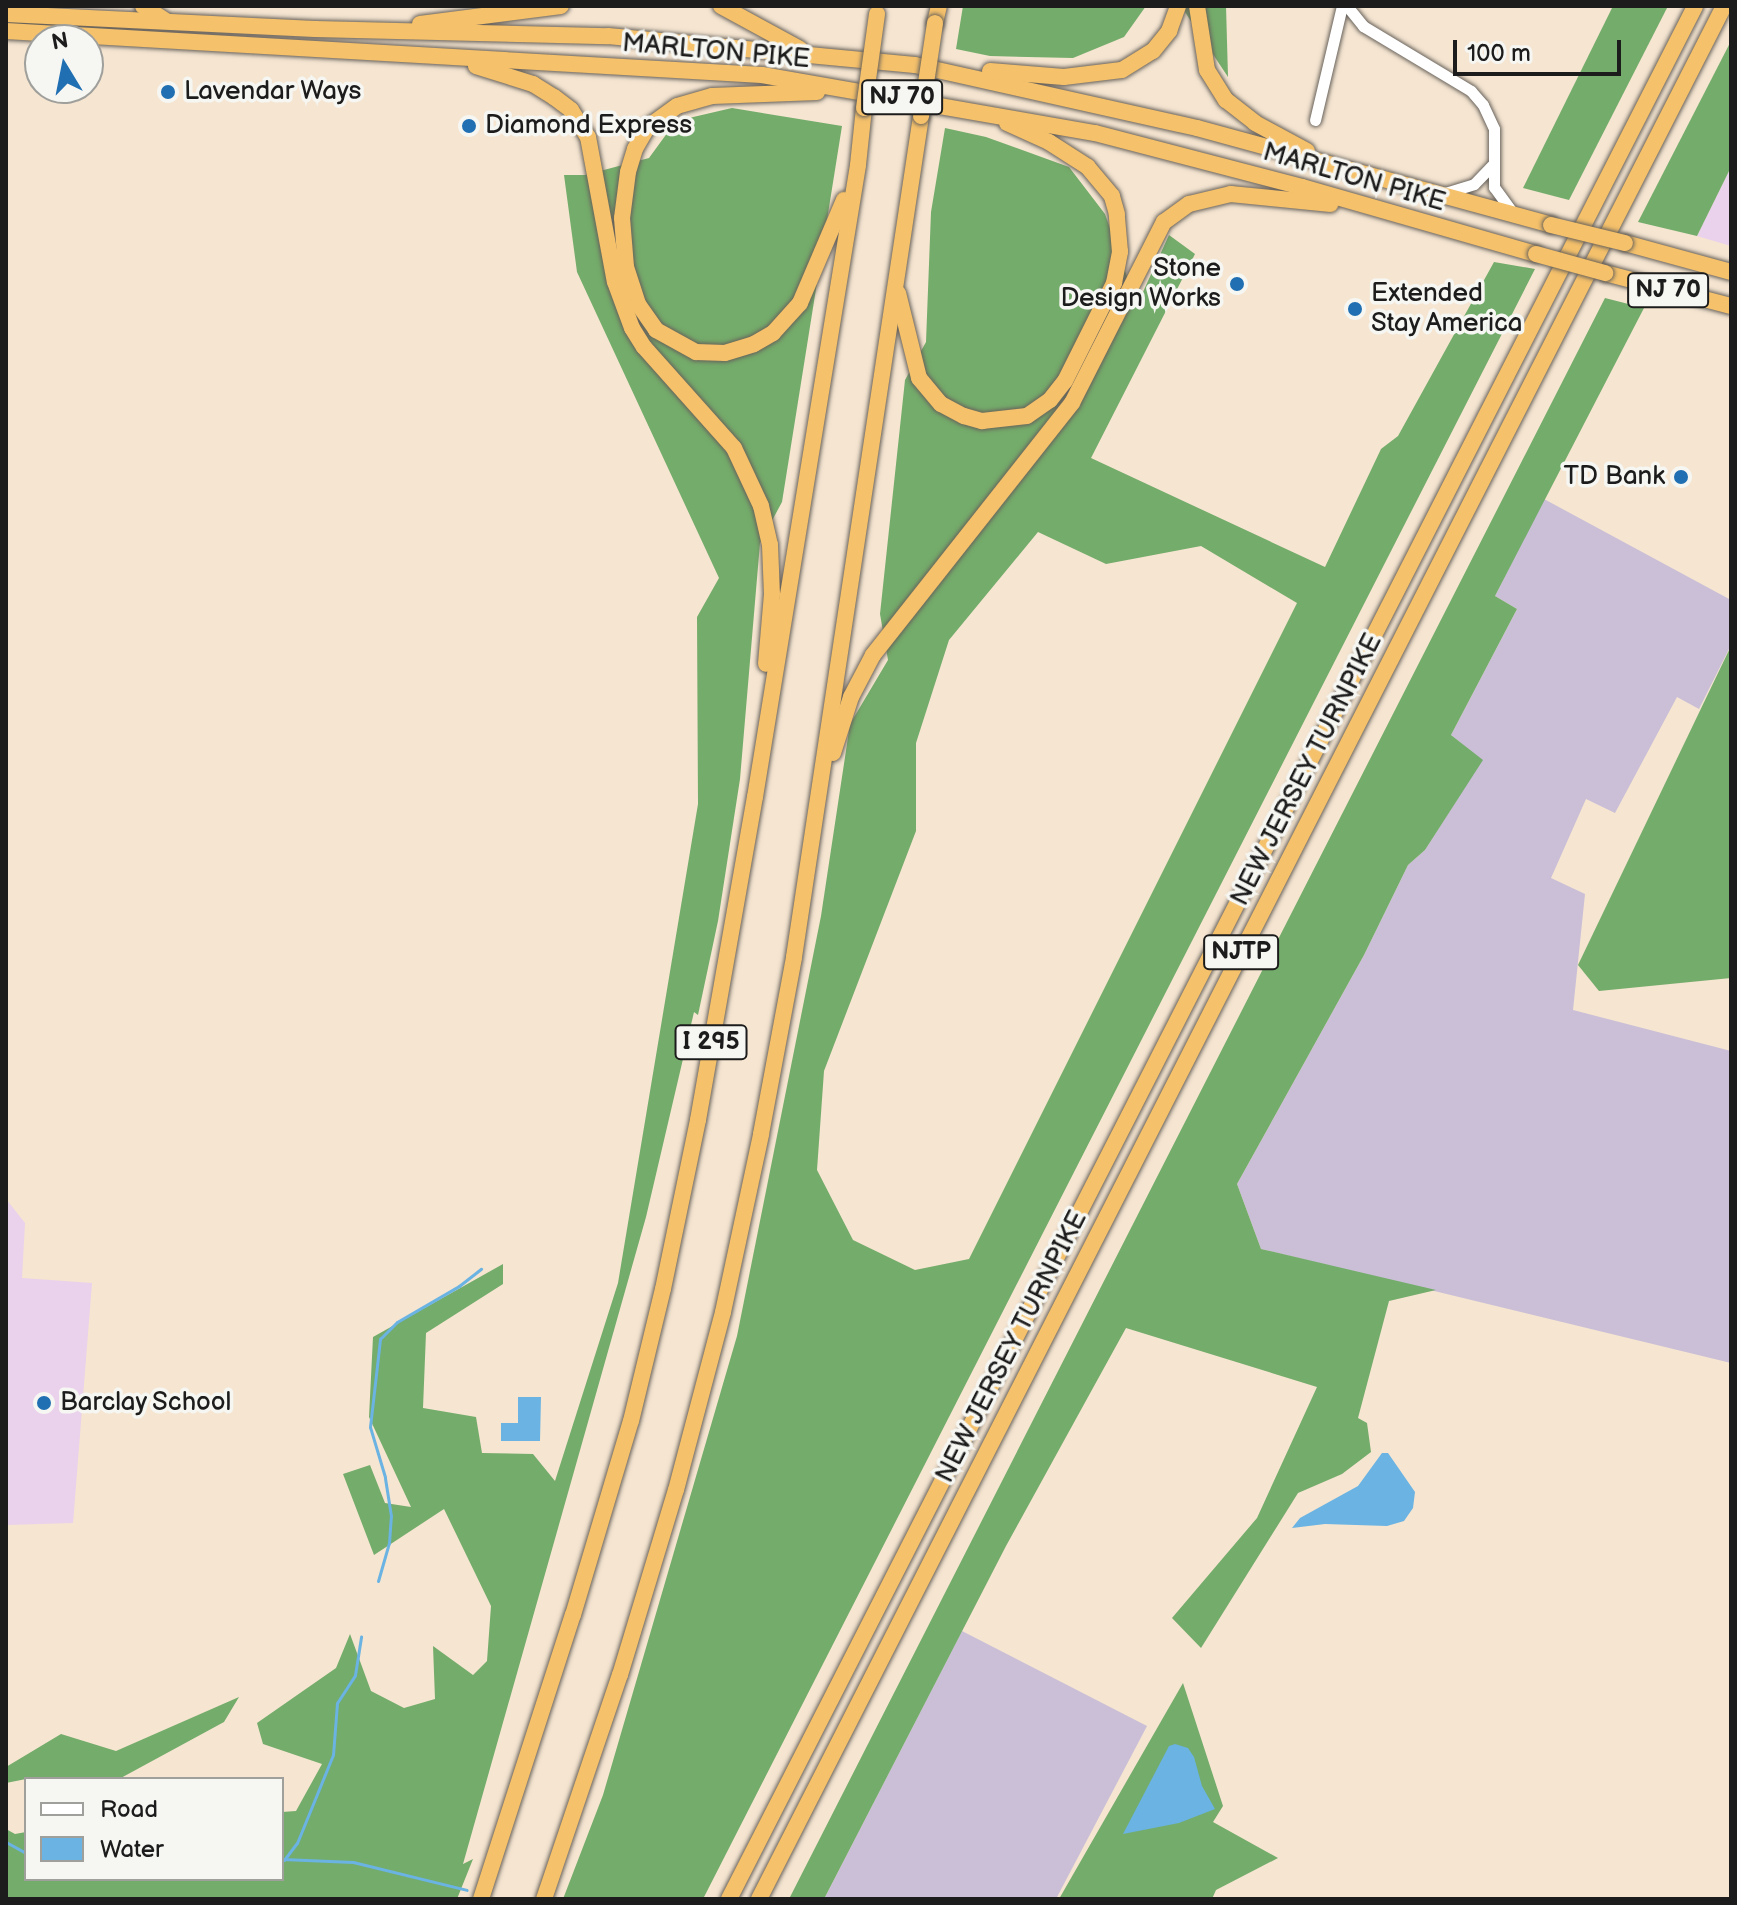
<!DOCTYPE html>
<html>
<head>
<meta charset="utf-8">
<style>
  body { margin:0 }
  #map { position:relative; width:1737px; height:1905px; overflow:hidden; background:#f5e5d1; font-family:"Balsamiq Sans",sans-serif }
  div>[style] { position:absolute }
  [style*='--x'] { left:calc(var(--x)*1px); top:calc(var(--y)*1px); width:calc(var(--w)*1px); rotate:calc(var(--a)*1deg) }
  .built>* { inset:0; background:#ead1ec }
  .industrial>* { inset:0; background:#cabfd6 }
  .forest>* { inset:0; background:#74ac6b }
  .water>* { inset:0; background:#6ab3e2 }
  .stream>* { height:3px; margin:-1.5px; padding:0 1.5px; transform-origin:1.5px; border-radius:1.5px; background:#6ab3e2 }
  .roads { filter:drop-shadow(0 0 2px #68625b) drop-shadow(0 0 2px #68625b) }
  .minor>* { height:11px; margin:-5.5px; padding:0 5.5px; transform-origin:5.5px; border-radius:5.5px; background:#fff }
  .highway>* { height:16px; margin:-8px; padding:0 8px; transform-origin:8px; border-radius:8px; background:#f5c16b }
  .bridges { filter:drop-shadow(0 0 2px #68625b) drop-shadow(0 0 2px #68625b) }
  .highway-bridge>* { height:16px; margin:-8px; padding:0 8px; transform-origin:8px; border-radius:8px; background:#f5c16b }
  .dots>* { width:22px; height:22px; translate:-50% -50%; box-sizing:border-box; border:4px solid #f6f6f2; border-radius:50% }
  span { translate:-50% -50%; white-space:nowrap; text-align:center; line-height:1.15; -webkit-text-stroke:7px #f6f6f2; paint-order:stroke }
  .shield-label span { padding:2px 6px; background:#f6f6f2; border:2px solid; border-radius:6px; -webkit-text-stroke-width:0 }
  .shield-label { font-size:24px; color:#1c1c1c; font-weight:700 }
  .street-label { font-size:26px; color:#1c1c1c }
  .poi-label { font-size:26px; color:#1c1c1c }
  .left { translate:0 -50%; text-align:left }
  .right { translate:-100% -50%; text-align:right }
  .frame { position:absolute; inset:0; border:8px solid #1c1c1c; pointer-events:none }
  .legend { position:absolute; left:24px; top:1777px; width:260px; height:104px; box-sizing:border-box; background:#f6f6f2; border:2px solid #9f9f9c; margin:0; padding:10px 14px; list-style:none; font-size:24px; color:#1c1c1c }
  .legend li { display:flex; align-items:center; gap:16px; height:40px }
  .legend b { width:40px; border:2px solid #9f9f9c }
  .north { position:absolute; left:24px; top:24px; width:80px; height:80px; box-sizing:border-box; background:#f6f6f2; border:2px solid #9f9f9c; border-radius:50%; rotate:350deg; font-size:22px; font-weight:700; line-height:32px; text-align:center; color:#1c1c1c }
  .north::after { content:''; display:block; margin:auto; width:28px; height:36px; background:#1f6fb2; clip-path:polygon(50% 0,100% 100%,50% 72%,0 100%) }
  .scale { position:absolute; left:1453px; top:40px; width:168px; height:36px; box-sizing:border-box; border:4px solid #1c1c1c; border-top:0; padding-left:10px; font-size:24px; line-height:28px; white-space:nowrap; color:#1c1c1c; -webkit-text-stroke:6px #f6f6f2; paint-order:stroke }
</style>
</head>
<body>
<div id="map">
  <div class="built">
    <div style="clip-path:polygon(1731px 167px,1731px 246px,1697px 236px)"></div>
    <div style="clip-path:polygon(6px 1199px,25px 1223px,22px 1278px,92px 1283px,73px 1523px,6px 1525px)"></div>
  </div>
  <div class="industrial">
    <div style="clip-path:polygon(1544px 499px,1731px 600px,1731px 645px,1699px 709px,1677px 697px,1615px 813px,1586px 799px,1551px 878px,1585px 894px,1573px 1010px,1731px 1051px,1731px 1363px,1261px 1249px,1237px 1184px,1364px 955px,1408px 865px,1425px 850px,1482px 760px,1451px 735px,1517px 609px,1495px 596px)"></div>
    <div style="clip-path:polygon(962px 1631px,1147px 1726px,1056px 1899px,824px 1899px)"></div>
  </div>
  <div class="forest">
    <div style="clip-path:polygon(963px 6px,1146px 6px,1124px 37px,1073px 58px,990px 56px,956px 49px)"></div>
    <div style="clip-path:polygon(1181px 6px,1226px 6px,1228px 77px)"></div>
    <div style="clip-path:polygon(1613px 6px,1668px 6px,1569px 200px,1523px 188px)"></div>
    <div style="clip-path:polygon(1731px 41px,1731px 167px,1697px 236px,1638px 222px)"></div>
    <div style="clip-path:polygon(732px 108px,842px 126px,782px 502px,760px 543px,740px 779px,718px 921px,698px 1015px,694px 1012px,646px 1217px,463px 1864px,473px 1859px,457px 1899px,6px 1899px,6px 1829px,15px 1834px,26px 1832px,26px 1879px,282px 1879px,282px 1812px,296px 1811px,322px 1764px,263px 1744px,257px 1723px,336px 1668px,350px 1634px,371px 1691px,404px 1708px,435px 1699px,433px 1646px,473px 1675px,487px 1661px,491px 1606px,444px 1509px,374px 1555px,343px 1474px,370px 1465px,385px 1503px,411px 1507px,369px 1417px,373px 1337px,503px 1264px,503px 1284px,426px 1333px,423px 1408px,476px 1417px,482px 1453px,533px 1454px,555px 1481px,618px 1283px,698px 804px,697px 617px,719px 578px,577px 272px,564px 175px,585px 175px,649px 158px,676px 121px)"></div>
    <div style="clip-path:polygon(evenodd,945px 128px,986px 137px,1069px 167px,1105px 214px,1137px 305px,1169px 235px,1195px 254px,1091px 458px,1325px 567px,1381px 449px,1398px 436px,1494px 262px,1535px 269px,703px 1899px,563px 1899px,603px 1795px,737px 1336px,821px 916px,850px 724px,888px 660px,880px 614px,905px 380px,926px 342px,931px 212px,945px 128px,1038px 532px,1106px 564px,1201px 546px,1297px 603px,969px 1259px,915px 1270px,853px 1240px,817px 1170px,824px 1071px,916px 831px,916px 743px,949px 640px,1038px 532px)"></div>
    <div style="clip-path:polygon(1605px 298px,1644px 308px,1495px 596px,1517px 609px,1451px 735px,1483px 760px,1425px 850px,1408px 865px,1364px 955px,1237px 1184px,1261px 1249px,1436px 1290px,1389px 1301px,1358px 1418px,1367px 1423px,1371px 1452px,1342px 1474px,1298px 1493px,1201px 1648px,1172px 1618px,1257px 1518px,1317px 1387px,1126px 1328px,1006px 1546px,824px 1899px,789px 1899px)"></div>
    <div style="clip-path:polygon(1731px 646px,1731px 978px,1599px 991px,1578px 965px)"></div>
    <div style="clip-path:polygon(1183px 1683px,1223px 1806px,1213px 1822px,1278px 1858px,1216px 1890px,1212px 1899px,1059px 1899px)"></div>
    <div style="clip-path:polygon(239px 1697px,224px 1722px,119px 1779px,26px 1779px,6px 1783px,6px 1767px,61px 1734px,116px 1751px)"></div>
  </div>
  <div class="water">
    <div style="clip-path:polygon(518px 1397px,541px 1397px,540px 1441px,501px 1441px,501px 1423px,518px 1423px)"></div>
    <div style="clip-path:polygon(1382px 1453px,1388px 1453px,1415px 1492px,1413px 1508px,1404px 1521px,1387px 1526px,1325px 1524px,1292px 1528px,1300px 1518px,1358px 1486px)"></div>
    <div style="clip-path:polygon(1175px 1744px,1188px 1748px,1194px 1757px,1202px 1786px,1215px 1809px,1179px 1823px,1123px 1834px,1169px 1746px)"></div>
  </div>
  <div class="stream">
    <div style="--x:378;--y:1581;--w:40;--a:-74"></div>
    <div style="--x:389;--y:1543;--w:27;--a:-86"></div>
    <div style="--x:391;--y:1516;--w:39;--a:-99"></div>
    <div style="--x:385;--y:1477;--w:52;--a:-106.7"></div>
    <div style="--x:370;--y:1427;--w:89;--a:-83.5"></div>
    <div style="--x:380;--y:1339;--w:24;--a:-45"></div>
    <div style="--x:397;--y:1322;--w:72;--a:-30.1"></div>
    <div style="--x:459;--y:1286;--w:28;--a:-38"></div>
    <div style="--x:6;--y:1842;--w:23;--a:29"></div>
    <div style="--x:282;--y:1859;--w:71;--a:2.4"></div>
    <div style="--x:353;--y:1862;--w:117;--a:13.8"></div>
    <div style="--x:284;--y:1860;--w:21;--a:-53"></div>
    <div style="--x:297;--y:1843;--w:95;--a:-67.8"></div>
    <div style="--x:333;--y:1755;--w:52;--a:-85.6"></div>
    <div style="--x:337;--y:1703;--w:33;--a:-57"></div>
    <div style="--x:355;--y:1675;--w:39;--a:-81"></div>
  </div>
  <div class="roads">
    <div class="minor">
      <div style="--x:1347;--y:6;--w:26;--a:51"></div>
      <div style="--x:1363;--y:26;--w:126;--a:31"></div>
      <div style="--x:1471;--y:91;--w:18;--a:49"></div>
      <div style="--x:1483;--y:105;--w:26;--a:65"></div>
      <div style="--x:1494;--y:129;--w:58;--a:90"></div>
      <div style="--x:1494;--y:187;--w:31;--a:54"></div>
      <div style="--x:1315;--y:120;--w:117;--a:-76.7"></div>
      <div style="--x:1445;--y:193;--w:30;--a:-17"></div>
      <div style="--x:1474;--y:184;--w:28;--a:-46"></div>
    </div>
    <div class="highway">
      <div style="--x:143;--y:6;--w:27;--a:33"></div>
      <div style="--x:721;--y:6;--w:90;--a:28.6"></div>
      <div style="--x:1197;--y:6;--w:65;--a:81.1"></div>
      <div style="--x:1207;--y:70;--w:36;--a:58"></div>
      <div style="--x:1226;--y:100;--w:37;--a:38"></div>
      <div style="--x:1255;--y:123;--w:59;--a:28.3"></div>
      <div style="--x:6;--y:14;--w:309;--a:2.8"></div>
      <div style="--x:315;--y:29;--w:293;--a:1.4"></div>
      <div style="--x:608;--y:36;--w:308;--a:5.4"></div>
      <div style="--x:915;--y:65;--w:289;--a:12.6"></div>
      <div style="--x:1197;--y:128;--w:367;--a:15.3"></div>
      <div style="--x:935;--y:23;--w:17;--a:-77"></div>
      <div style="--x:420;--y:24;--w:142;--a:-7.3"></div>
      <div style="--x:6;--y:31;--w:757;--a:3.33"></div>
      <div style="--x:762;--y:75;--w:338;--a:9.9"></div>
      <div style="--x:1095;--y:133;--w:214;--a:14.6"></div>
      <div style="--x:1302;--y:187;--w:243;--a:16"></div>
      <div style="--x:476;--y:66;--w:60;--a:17.5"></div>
      <div style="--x:533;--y:84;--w:25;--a:32"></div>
      <div style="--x:554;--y:97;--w:21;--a:37"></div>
      <div style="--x:571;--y:110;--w:32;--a:58"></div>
      <div style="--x:588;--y:137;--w:147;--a:79.5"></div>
      <div style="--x:615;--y:282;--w:49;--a:69.7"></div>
      <div style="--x:632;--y:328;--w:22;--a:58"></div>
      <div style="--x:644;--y:347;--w:135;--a:48.3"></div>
      <div style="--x:734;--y:448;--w:64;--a:65"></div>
      <div style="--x:761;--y:506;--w:40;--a:77"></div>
      <div style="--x:770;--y:545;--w:49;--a:87.7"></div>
      <div style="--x:772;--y:594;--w:70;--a:94.9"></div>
      <div style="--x:990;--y:71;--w:74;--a:4.6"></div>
      <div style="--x:1064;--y:77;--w:58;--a:-6.9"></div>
      <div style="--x:1122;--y:70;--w:36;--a:-32"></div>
      <div style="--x:1153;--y:51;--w:26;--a:-51"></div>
      <div style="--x:1169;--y:31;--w:27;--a:-70"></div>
      <div style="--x:817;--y:92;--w:105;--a:177.8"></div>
      <div style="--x:712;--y:96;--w:36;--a:164"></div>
      <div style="--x:677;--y:106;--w:37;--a:144"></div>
      <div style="--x:647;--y:128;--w:24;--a:120"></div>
      <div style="--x:635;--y:149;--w:24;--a:107"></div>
      <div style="--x:628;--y:172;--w:46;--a:97.4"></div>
      <div style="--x:622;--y:218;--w:49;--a:85.3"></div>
      <div style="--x:626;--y:267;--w:39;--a:72"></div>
      <div style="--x:638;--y:304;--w:32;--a:55"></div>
      <div style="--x:656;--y:330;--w:46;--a:28.8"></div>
      <div style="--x:696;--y:352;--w:29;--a:2"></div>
      <div style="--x:725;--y:353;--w:30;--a:-17"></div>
      <div style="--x:754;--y:344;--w:22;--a:-30"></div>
      <div style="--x:773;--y:333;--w:40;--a:-48"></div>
      <div style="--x:800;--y:303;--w:112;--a:-66.9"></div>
      <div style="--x:1625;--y:243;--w:110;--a:15.3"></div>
      <div style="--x:1605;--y:273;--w:130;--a:14.7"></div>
      <div style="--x:898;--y:293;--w:88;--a:76.1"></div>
      <div style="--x:919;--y:378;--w:34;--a:50"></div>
      <div style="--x:941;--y:404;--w:26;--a:28"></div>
      <div style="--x:964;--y:416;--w:19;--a:16"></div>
      <div style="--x:982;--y:421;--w:45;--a:-6.3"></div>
      <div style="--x:1027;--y:416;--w:28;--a:-35"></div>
      <div style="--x:1050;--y:400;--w:24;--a:-52"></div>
      <div style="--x:1065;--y:381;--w:110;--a:-63.4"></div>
      <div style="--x:1114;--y:283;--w:32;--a:-79"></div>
      <div style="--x:1120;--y:252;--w:38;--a:-95"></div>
      <div style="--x:1117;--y:214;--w:19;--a:-106"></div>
      <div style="--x:1112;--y:196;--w:38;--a:-130"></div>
      <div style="--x:1088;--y:167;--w:46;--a:-147.3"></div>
      <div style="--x:1049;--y:142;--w:46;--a:-155.7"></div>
      <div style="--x:833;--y:753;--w:59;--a:-72.2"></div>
      <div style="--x:851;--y:697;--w:47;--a:-62.4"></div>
      <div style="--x:873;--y:655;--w:321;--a:-51.7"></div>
      <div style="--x:1072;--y:403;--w:203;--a:-63.1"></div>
      <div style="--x:1164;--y:222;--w:31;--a:-36"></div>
      <div style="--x:1189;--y:204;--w:43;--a:-13.4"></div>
      <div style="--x:1231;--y:194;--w:100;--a:5.7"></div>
      <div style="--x:481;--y:1899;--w:299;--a:-72.1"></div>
      <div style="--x:573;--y:1615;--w:202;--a:-73.4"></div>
      <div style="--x:631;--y:1421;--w:136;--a:-76.4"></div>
      <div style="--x:663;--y:1289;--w:173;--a:-78.3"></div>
      <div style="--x:698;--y:1120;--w:328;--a:-80"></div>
      <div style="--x:755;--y:797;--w:640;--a:-80.74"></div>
      <div style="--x:858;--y:165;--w:57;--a:-84"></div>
      <div style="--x:544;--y:1899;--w:237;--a:-71.3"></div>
      <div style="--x:620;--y:1675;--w:193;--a:-73.2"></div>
      <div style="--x:676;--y:1490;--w:184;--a:-75.2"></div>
      <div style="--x:723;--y:1312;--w:182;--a:-77.9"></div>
      <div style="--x:761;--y:1134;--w:180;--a:-79.4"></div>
      <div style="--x:794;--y:957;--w:851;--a:-81.41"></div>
      <div style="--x:729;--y:1899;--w:2125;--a:-62.96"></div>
      <div style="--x:759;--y:1899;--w:2125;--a:-62.99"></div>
    </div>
  </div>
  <div class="bridges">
    <div class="highway-bridge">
      <div style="--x:864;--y:108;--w:95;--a:-82.1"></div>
      <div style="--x:921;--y:116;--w:94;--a:-81.4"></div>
      <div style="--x:1551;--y:225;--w:76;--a:13.7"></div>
      <div style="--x:1536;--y:254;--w:72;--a:15.4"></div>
    </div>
  </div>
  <div class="dots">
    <div style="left:168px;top:92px;background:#1f6fb2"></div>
    <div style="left:469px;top:126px;background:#1f6fb2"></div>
    <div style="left:1237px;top:284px;background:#1f6fb2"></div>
    <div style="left:1355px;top:309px;background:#1f6fb2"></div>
    <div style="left:1681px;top:477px;background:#1f6fb2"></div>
    <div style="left:44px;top:1403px;background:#1f6fb2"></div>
  </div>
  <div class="shield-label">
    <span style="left:902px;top:97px">NJ 70</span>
    <span style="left:1668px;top:290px">NJ 70</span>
    <span style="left:1241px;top:952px">NJTP</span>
    <span style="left:711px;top:1042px">I 295</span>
  </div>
  <div class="street-label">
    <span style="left:716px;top:52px;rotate:5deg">MARLTON PIKE</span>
    <span style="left:1354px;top:178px;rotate:16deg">MARLTON PIKE</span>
    <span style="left:1307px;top:770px;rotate:-63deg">NEW JERSEY TURNPIKE</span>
    <span style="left:1012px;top:1347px;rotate:-63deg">NEW JERSEY TURNPIKE</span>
  </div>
  <div class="poi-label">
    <span class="left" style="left:184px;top:92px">Lavendar Ways</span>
    <span class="left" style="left:485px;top:126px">Diamond Express</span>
    <span class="right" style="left:1221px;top:284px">Stone<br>Design Works</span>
    <span class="left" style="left:1371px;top:309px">Extended<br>Stay America</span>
    <span class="right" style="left:1665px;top:477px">TD Bank</span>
    <span class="left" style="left:60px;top:1403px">Barclay School</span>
  </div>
  <div class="frame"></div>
  <ul class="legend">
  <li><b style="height:10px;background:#fff"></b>Road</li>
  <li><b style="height:22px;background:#6ab3e2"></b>Water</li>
  </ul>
  <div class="north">N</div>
  <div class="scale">100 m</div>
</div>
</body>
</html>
